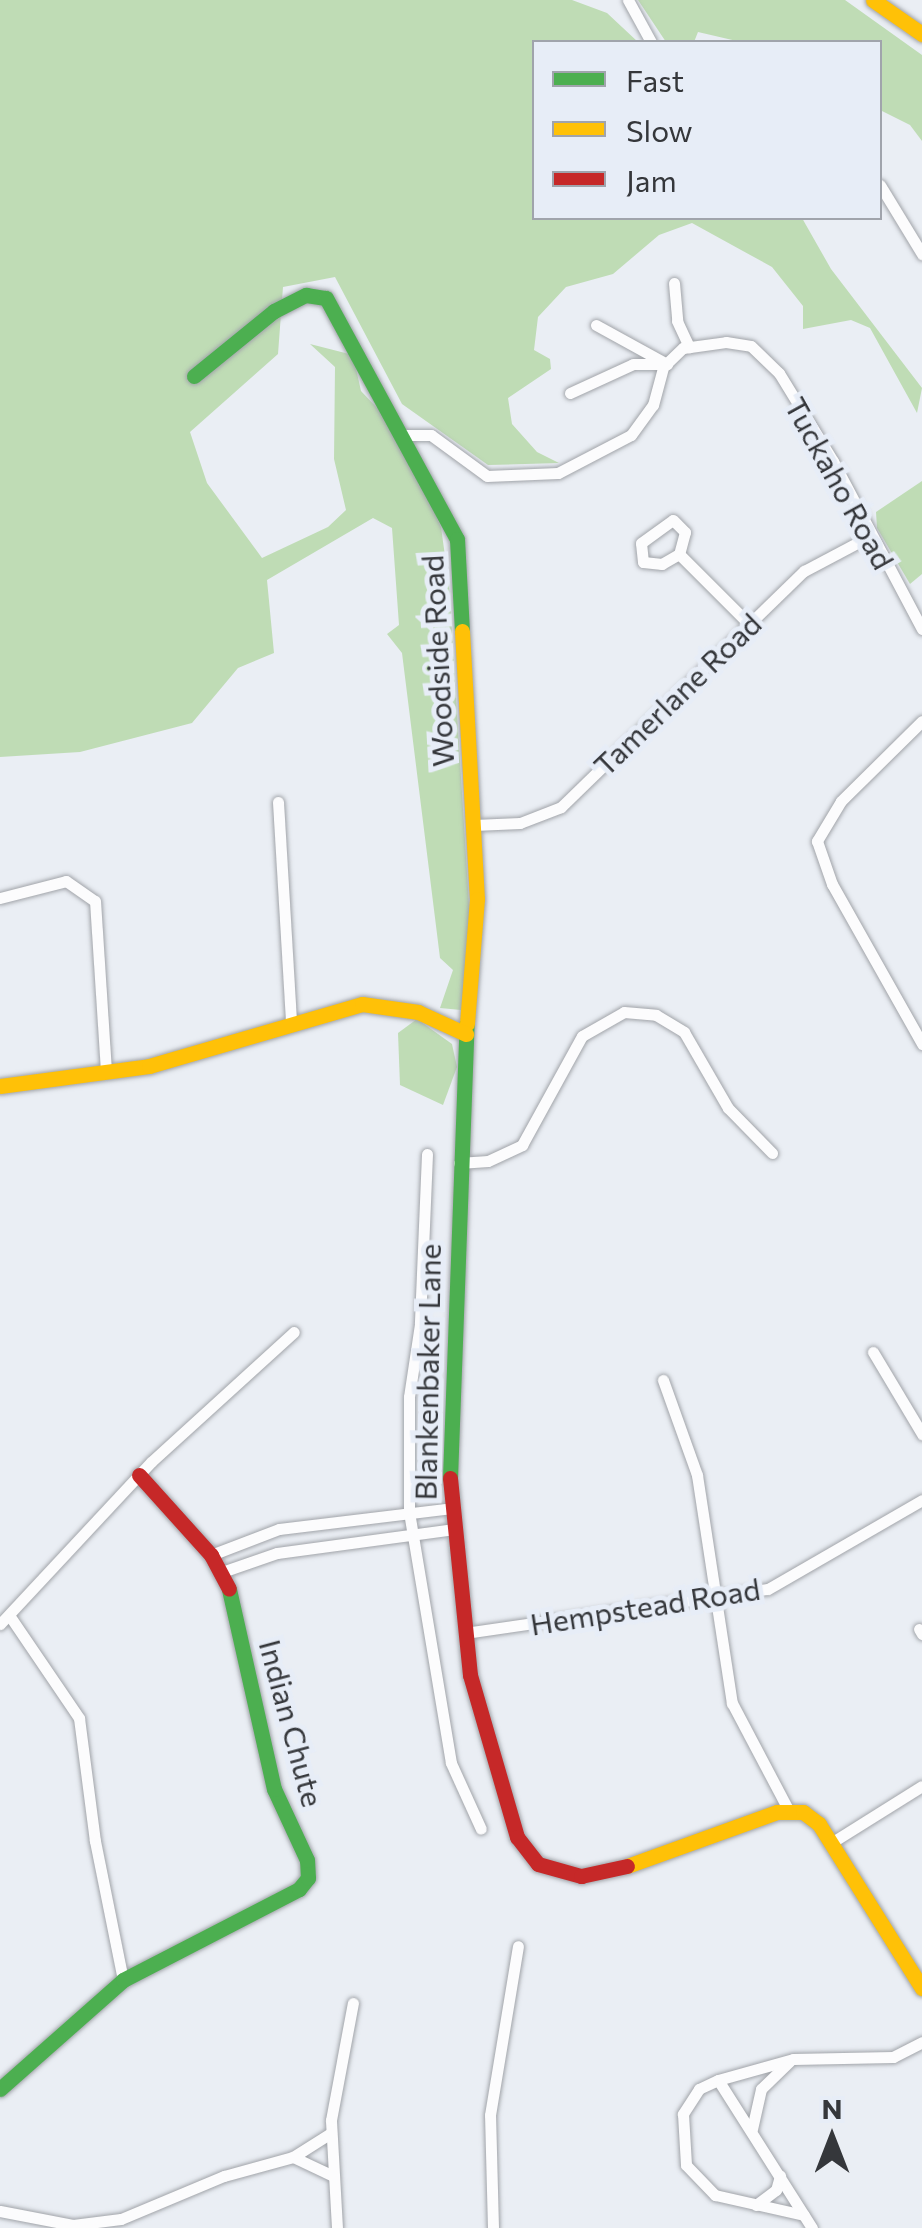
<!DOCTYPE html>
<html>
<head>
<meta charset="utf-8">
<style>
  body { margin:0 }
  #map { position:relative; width:922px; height:2228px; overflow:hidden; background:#eaeef4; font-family:Commissioner,sans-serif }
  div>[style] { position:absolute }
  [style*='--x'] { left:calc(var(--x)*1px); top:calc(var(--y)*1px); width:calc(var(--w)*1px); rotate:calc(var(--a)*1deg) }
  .forest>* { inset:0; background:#bfdcb5 }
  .roads { filter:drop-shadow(0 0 2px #a1a4a9) drop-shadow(0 0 2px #a1a4a9) }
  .street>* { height:11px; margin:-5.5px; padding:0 5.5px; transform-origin:5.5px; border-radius:5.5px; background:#fcfcfd }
  .fast>* { height:15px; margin:-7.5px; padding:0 7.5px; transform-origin:7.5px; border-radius:7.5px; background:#4caf50 }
  .slow>* { height:15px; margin:-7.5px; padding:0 7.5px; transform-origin:7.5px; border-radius:7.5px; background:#ffc107 }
  .jam>* { height:15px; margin:-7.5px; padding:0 7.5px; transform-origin:7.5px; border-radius:7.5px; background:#c62828 }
  span { translate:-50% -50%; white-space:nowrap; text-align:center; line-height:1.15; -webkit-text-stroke:10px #e7edf7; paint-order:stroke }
  .street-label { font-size:30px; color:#35373b }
  .legend { position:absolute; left:532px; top:40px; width:350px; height:180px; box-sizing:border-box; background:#e7edf7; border:2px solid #a0a4ac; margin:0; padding:12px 18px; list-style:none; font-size:30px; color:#35373b }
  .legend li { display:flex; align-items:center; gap:20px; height:50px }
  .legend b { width:50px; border:2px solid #a0a4ac }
  .north { position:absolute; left:782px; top:2088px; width:100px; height:100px; -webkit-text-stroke:8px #e7edf7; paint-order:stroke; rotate:0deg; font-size:28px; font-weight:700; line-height:40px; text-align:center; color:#35373b }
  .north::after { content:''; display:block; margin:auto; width:35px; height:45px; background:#35373b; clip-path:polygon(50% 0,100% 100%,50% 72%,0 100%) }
</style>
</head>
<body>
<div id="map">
  <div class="forest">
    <div style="clip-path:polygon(0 0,572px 0,607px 13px,638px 42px,534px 42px,534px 218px,802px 218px,831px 269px,922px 388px,917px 413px,870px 328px,851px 320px,803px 329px,803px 306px,772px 267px,692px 223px,659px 235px,613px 274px,566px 287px,538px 317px,534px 350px,550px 359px,551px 369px,508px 398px,512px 424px,537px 452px,559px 463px,488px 465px,402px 404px,335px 277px,283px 287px,278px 354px,190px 432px,207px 483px,262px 558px,328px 527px,346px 510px,334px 459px,335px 367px,310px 344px,353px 355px,361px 391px,399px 431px,441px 527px,449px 585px,471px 937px,461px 1010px,440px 1008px,453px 970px,440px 958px,402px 653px,387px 634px,399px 625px,392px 528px,373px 518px,267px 580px,274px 653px,238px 668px,192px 723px,80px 752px,0 757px)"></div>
    <div style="clip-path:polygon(638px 0,845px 0,922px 55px,922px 141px,910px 125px,880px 110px,880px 42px,741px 42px,698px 32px,694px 42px,666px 42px)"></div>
    <div style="clip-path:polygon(922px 481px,922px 574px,910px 584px,877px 528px,876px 512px)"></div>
    <div style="clip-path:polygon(417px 1019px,452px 1044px,457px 1067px,443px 1105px,400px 1085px,398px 1033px)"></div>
  </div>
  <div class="roads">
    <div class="street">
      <div style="--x:628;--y:0;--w:48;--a:61.3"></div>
      <div style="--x:880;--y:185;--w:81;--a:58.7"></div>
      <div style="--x:674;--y:283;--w:38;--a:85"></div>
      <div style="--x:677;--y:321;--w:29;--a:65"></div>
      <div style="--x:596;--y:325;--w:81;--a:28.8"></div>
      <div style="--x:570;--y:393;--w:69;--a:-24.7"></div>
      <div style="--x:633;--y:364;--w:34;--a:0"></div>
      <div style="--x:404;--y:435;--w:27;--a:0"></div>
      <div style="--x:431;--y:435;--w:69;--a:36.2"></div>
      <div style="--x:487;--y:476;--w:71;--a:-2.4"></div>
      <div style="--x:558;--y:473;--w:82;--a:-27.5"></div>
      <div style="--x:631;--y:435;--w:37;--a:-54"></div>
      <div style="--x:653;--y:405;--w:39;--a:-75"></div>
      <div style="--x:663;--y:367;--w:28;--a:-44"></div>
      <div style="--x:683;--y:348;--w:43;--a:-7.9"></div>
      <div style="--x:726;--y:342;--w:25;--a:9"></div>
      <div style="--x:751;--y:346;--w:39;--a:44"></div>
      <div style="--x:779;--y:373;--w:103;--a:58.5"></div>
      <div style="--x:833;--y:461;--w:190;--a:62.1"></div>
      <div style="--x:673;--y:520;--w:17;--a:45"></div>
      <div style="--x:685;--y:532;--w:23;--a:105"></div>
      <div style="--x:679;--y:554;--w:20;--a:150"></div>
      <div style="--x:662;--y:564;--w:19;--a:-174"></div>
      <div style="--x:643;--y:562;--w:19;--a:-96"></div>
      <div style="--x:641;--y:543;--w:39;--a:-36"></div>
      <div style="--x:679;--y:554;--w:99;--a:45"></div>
      <div style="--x:922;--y:721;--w:114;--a:135.4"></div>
      <div style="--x:841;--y:801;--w:47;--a:121"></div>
      <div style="--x:817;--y:841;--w:46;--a:70.8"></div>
      <div style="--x:832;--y:884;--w:184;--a:60.6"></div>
      <div style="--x:278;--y:802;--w:222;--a:86.6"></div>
      <div style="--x:474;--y:825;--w:46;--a:-2.5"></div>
      <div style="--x:520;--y:823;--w:44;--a:-21.3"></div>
      <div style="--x:561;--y:807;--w:339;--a:-44.2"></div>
      <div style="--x:804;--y:571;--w:75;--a:-27.9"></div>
      <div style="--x:0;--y:898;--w:68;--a:-14.4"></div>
      <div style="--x:66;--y:881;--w:35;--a:35"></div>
      <div style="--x:95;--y:901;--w:172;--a:86.3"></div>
      <div style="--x:427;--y:1154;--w:170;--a:92.4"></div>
      <div style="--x:420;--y:1324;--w:74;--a:98.6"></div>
      <div style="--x:409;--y:1397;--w:115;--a:90"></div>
      <div style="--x:409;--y:1512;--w:254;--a:80.5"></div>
      <div style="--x:451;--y:1763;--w:72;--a:65.6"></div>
      <div style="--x:459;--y:1163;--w:29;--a:-4"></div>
      <div style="--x:488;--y:1161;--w:38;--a:-25"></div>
      <div style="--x:522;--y:1145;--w:124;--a:-61.2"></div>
      <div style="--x:582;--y:1036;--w:48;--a:-29.7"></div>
      <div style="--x:624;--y:1012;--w:32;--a:5"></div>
      <div style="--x:656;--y:1015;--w:33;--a:31"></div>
      <div style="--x:684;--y:1032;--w:88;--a:59.9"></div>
      <div style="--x:728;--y:1108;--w:63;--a:45.6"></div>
      <div style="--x:873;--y:1352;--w:96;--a:59.1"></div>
      <div style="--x:663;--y:1380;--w:101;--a:70.3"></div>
      <div style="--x:697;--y:1475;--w:231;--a:81.3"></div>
      <div style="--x:732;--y:1703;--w:120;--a:62.2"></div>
      <div style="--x:211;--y:1555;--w:73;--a:-20.9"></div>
      <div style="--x:279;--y:1529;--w:174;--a:-6.9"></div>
      <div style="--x:222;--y:1572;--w:58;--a:-19.1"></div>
      <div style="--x:277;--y:1553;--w:179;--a:-7.7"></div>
      <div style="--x:9;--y:1615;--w:125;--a:55.8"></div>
      <div style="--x:79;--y:1718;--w:124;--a:82.6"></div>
      <div style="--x:95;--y:1841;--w:142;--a:78.6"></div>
      <div style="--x:0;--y:1624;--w:221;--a:-47"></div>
      <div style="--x:151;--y:1462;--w:193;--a:-42.3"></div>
      <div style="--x:919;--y:1629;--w:6;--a:59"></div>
      <div style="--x:465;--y:1633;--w:306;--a:-8.3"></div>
      <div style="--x:768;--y:1589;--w:178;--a:-30"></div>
      <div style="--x:831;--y:1843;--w:107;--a:-32.1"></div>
      <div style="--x:718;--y:2080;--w:21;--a:155"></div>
      <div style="--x:699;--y:2089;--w:30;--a:123"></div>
      <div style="--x:683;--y:2114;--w:51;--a:86.6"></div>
      <div style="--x:686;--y:2165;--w:42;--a:46"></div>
      <div style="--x:715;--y:2195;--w:91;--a:12.7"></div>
      <div style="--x:752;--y:2129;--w:41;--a:-77.3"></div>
      <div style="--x:761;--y:2089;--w:39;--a:-44"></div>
      <div style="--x:293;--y:2157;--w:42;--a:25.3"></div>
      <div style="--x:756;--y:2205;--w:25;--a:-37"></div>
      <div style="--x:776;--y:2190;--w:15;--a:-74"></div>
      <div style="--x:0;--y:2211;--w:74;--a:10.9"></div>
      <div style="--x:73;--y:2225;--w:48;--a:-7.1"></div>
      <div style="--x:121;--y:2219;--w:112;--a:-22.7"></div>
      <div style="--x:224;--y:2176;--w:72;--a:-15.4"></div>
      <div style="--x:293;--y:2157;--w:45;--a:-32.3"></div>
      <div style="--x:337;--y:2228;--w:108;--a:-93.2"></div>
      <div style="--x:331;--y:2120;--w:119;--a:-79.4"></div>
      <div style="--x:493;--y:2228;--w:113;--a:-91.5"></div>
      <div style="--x:490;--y:2115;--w:171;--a:-80.6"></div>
      <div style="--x:812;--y:2228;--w:175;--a:-122.4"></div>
      <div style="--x:718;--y:2080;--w:78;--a:-15.6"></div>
      <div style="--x:793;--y:2059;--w:100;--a:-1.1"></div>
      <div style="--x:893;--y:2057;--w:33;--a:-27"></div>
    </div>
    <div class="fast">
      <div style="--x:194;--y:376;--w:103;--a:-39.1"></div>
      <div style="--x:274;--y:311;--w:36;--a:-27"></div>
      <div style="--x:306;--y:295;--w:20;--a:9"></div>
      <div style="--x:326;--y:298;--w:274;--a:61.5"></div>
      <div style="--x:457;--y:539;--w:92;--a:86.9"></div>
      <div style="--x:450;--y:1478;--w:454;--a:-87.9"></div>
      <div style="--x:0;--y:2089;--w:164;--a:-41.5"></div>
      <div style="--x:123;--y:1980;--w:198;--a:-27.3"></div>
      <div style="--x:299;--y:1889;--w:14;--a:-51"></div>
      <div style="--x:308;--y:1878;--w:18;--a:-93"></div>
      <div style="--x:307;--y:1860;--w:78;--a:-114.9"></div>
      <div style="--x:274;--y:1789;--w:205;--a:-102.7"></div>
    </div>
    <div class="slow">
      <div style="--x:873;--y:0;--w:60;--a:34.8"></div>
      <div style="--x:462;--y:631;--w:268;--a:86.8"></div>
      <div style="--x:477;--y:899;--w:125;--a:94.6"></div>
      <div style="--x:0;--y:1086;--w:150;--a:-7.6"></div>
      <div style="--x:149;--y:1066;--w:222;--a:-16.2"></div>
      <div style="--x:362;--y:1004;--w:57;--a:8.1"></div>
      <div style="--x:418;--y:1012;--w:53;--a:24.6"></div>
      <div style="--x:627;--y:1866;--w:159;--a:-19.8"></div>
      <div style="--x:777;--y:1812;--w:26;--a:0"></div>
      <div style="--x:803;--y:1812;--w:20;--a:37"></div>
      <div style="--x:819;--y:1824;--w:194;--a:57.9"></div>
    </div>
    <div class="jam">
      <div style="--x:139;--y:1475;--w:108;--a:48"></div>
      <div style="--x:211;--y:1555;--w:38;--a:62"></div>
      <div style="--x:450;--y:1478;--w:198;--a:84.2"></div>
      <div style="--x:470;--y:1675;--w:169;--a:73.8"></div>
      <div style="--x:517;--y:1837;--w:34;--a:52"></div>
      <div style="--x:538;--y:1864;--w:45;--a:15.6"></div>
      <div style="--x:581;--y:1876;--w:47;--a:-12.3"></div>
    </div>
  </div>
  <div class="street-label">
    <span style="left:840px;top:483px;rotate:61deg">Tuckaho Road</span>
    <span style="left:437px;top:661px;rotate:-93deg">Woodside Road</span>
    <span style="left:677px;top:694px;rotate:-44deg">Tamerlane Road</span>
    <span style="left:427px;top:1372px;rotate:-89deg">Blankenbaker Lane</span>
    <span style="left:645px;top:1606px;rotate:-9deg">Hempstead Road</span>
    <span style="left:292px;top:1723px;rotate:75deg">Indian Chute</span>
  </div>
  <ul class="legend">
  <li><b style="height:12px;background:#4caf50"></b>Fast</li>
  <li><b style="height:12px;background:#ffc107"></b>Slow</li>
  <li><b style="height:12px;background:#c62828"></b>Jam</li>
  </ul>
  <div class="north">N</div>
</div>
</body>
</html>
